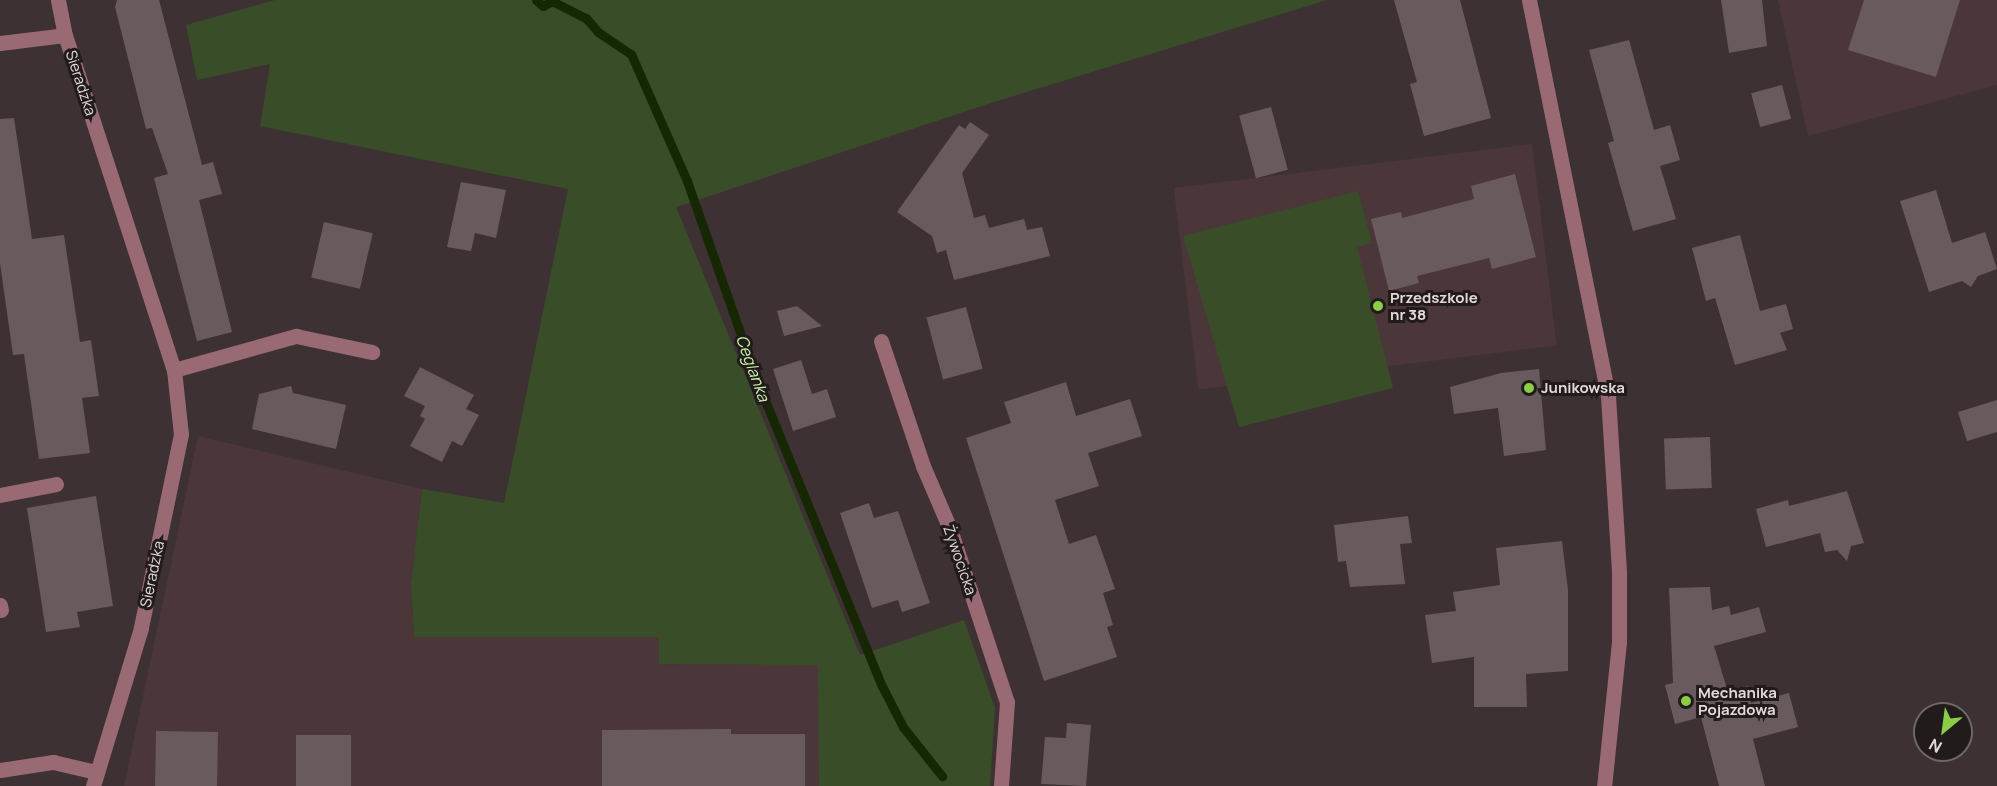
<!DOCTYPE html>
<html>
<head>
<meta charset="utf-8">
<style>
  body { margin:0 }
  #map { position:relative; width:1997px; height:786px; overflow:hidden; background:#3e3133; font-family:Manrope,sans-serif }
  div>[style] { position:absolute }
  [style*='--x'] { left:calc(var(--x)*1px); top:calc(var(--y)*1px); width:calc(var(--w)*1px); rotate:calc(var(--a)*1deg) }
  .built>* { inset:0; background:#4b363a; transform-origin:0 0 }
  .green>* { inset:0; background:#3a4d29 }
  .stream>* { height:9px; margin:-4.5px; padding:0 4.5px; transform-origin:4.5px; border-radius:4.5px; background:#162704 }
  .building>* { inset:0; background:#695b5d; transform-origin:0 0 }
  .minor>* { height:15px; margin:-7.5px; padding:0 7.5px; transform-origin:7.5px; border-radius:7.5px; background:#9a6a74 }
  .dots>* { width:16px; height:16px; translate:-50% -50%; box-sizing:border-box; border:3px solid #211b1c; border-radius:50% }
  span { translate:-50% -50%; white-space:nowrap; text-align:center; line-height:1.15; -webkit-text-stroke:6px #211b1c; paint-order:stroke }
  .street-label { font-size:15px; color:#e2d9db }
  .poi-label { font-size:15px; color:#e2d9db; font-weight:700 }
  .left { translate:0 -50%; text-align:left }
  .water-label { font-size:16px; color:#c9f3a7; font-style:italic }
  .north { position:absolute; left:1913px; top:702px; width:60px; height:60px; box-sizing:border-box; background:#211b1c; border:2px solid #6e6768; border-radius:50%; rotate:209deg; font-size:16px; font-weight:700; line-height:24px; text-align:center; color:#e2d9db }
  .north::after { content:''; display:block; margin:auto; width:21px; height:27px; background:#8bce46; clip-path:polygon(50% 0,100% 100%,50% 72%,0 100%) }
</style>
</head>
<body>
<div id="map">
  <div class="built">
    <div style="clip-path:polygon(1778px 0,1997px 0,1997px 85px,1808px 136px)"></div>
    <div style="left:1532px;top:144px;width:203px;height:361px;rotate:83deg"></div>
    <div style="clip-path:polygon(198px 436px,422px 489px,411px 583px,414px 637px,660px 637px,659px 664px,819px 665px,819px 786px,124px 786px)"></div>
  </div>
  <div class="green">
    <div style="clip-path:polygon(275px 0,1327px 0,991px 103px,676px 207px,860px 655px,964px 620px,995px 708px,990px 786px,819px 786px,818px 665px,659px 664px,659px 637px,414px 637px,411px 583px,422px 489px,504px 503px,568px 189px,260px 126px,270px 64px,197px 80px,186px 25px)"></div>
    <div style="clip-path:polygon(1358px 191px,1372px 243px,1357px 247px,1393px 388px,1239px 427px,1183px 236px)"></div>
  </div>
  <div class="stream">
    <div style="--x:536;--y:0;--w:9;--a:41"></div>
    <div style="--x:543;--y:6;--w:10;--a:-29"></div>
    <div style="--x:552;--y:1;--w:38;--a:27"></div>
    <div style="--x:586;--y:18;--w:18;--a:49"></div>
    <div style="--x:598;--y:32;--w:40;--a:34"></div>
    <div style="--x:631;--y:54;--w:139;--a:66.2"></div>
    <div style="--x:687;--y:181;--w:209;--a:70.7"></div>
    <div style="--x:756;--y:378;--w:333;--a:67.8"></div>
    <div style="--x:882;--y:686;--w:46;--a:62.9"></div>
    <div style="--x:903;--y:727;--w:63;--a:51.5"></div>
  </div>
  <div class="building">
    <div style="clip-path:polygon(117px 0,159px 0,202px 165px,213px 162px,222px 194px,199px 200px,232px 332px,197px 341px,154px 178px,168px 174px,152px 128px,146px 129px,115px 7px)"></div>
    <div style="clip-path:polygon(1394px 0,1460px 0,1491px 118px,1424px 136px,1410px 84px,1417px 82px)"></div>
    <div style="clip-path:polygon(1721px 0,1762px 0,1767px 46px,1729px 53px)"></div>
    <div style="clip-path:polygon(1864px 0,1960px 0,1936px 77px,1848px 50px)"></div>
    <div style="clip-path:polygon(1629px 40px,1654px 130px,1670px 125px,1680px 160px,1660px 166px,1676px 219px,1633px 231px,1608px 143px,1614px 141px,1589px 50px)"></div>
    <div style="left:1782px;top:85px;width:35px;height:32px;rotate:75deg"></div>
    <div style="left:1271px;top:107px;width:65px;height:33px;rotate:75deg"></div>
    <div style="clip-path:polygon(14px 118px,32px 239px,64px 235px,80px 342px,91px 340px,99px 396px,82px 398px,90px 453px,39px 459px,24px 354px,13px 355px,0 263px,0 119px)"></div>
    <div style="clip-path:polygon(970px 122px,989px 135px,962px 173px,974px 218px,985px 215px,989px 228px,1024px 219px,1027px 230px,1042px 227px,1050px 256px,954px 280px,946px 250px,937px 253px,932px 236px,897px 212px,959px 125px,965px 129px)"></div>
    <div style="clip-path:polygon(1515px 174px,1536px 257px,1492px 269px,1489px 258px,1417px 276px,1419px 283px,1389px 291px,1371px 219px,1401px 212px,1402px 218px,1474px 199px,1471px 186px)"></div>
    <div style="clip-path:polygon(461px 182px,506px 190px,496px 238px,475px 233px,471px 251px,447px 247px)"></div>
    <div style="clip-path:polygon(1936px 190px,1952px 243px,1985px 232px,1997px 269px,1978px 276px,1971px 287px,1962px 281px,1929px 292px,1900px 201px)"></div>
    <div style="left:324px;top:222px;width:50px;height:57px;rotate:13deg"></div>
    <div style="clip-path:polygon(1740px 235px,1760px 311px,1786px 304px,1793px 329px,1780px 333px,1787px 350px,1735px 365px,1715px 298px,1706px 301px,1692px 248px)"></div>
    <div style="clip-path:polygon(797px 306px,822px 326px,784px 336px,777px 311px)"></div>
    <div style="left:966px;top:307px;width:64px;height:41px;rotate:75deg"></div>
    <div style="clip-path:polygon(801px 360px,812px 394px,827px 389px,836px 417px,793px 431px,773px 369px)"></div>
    <div style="clip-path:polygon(420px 367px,474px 395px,466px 409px,479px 415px,462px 446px,452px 441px,442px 462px,410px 446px,425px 419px,420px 416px,425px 406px,404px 396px)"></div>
    <div style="clip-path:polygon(1539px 369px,1546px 450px,1504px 456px,1498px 408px,1454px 414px,1450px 387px,1501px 373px)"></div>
    <div style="clip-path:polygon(1066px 382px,1076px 416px,1130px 399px,1142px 436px,1088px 453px,1099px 486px,1055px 500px,1069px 544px,1096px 535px,1115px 589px,1103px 593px,1113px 625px,1107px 627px,1117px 657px,1044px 681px,966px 438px,1011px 423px,1004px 402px)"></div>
    <div style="clip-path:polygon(291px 386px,293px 393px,346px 405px,336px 449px,252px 429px,259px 394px)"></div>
    <div style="clip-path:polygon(1997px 400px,1997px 432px,1967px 441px,1958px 412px)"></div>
    <div style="left:1710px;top:437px;width:51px;height:46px;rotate:88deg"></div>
    <div style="clip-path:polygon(1847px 491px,1864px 543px,1851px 546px,1847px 561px,1837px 550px,1825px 552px,1820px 533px,1766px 547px,1756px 509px,1788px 500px,1789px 506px)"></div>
    <div style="clip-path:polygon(96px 496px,113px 606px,77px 612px,80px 627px,46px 632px,27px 508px)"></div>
    <div style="clip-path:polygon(869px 503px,874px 518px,898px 511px,930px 603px,902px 612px,898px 600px,872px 608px,840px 513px)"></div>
    <div style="clip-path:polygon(1408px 516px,1412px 543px,1400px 544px,1405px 584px,1350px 587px,1346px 561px,1338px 562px,1334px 525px)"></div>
    <div style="clip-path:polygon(1562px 541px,1568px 590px,1568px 671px,1526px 674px,1527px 707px,1474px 707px,1474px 657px,1432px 663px,1425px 615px,1456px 611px,1453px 592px,1500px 585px,1496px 548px)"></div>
    <div style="clip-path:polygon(1710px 587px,1712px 610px,1729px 606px,1731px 615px,1759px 607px,1766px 632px,1714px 646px,1728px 692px,1748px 686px,1751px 703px,1789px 693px,1798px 727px,1753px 739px,1765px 786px,1719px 786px,1701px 717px,1675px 724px,1665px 685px,1673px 683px,1669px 588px)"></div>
    <div style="clip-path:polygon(1067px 723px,1091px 725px,1086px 786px,1041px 784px,1045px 737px,1066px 738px)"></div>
    <div style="clip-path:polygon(731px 729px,731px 734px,805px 734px,805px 786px,602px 786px,602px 730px)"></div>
    <div style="left:156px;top:731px;width:62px;height:55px;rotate:1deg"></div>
    <div style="left:296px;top:735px;width:55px;height:51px"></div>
  </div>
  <div class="minor">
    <div style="--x:58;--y:0;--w:36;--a:79"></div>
    <div style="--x:65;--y:35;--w:352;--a:72"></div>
    <div style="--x:174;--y:370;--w:64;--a:83.8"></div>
    <div style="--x:181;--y:434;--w:198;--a:101.7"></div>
    <div style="--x:141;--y:628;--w:165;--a:106.9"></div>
    <div style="--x:1529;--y:0;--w:404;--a:78.7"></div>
    <div style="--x:1608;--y:396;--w:177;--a:86.4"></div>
    <div style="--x:1619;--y:573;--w:69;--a:90"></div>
    <div style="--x:1619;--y:642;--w:145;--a:95.9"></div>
    <div style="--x:0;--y:43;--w:65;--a:-7"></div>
    <div style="--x:881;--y:341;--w:132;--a:71.4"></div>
    <div style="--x:923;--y:466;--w:69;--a:66.8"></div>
    <div style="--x:950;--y:529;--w:182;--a:71.8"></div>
    <div style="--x:1007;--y:702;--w:84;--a:94.1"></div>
    <div style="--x:174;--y:370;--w:127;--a:-15.6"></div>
    <div style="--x:296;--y:336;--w:78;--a:11.9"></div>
    <div style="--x:0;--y:495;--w:57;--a:-11.1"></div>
    <div style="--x:0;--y:605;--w:5;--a:79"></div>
    <div style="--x:0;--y:770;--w:54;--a:-8.6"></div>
    <div style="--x:53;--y:762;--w:44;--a:13.1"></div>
  </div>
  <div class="dots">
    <div style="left:1378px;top:306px;background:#8bce46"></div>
    <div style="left:1529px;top:388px;background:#8bce46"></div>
    <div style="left:1686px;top:701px;background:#8bce46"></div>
  </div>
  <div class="street-label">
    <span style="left:81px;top:83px;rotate:72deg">Sieradzka</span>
    <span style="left:960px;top:560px;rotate:71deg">Żywocicka</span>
    <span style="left:152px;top:574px;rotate:-78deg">Sieradzka</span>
  </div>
  <div class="poi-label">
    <span class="left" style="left:1390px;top:306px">Przedszkole<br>nr 38</span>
    <span class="left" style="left:1541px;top:388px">Junikowska</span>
    <span class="left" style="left:1698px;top:701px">Mechanika<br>Pojazdowa</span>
  </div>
  <div class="water-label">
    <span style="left:753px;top:368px;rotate:70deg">Ceglanka</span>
  </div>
  <div class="north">N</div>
</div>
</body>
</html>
